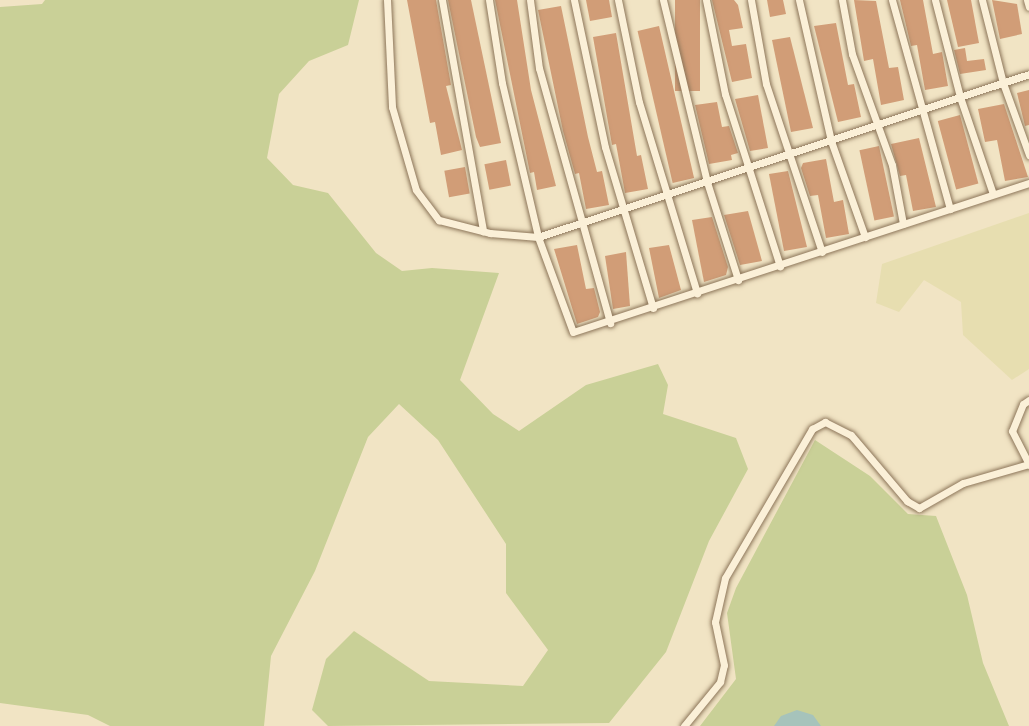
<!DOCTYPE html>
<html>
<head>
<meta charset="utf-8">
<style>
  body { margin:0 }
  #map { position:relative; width:1029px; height:726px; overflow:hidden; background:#f1e4c4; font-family:Spectral,serif }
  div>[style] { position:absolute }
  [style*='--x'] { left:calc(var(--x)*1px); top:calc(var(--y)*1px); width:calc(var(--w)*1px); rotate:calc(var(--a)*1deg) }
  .farmland>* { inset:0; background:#e7deb0 }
  .green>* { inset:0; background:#c9d097 }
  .water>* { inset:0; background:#a6c3bb }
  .building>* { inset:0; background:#d19d77; transform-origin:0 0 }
  .roads { filter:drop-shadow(0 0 2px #8c7559) drop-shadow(0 0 2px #8c7559) }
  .service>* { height:7px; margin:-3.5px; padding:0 3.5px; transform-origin:3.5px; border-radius:3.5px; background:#fbf0d8 }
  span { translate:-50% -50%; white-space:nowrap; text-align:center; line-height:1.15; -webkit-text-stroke:6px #f8edd4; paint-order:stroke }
</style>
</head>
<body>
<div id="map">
  <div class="farmland">
    <div style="clip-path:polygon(1029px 213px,1029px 369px,1012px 380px,963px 335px,961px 302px,924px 280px,899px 312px,876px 303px,882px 264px)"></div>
  </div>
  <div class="green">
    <div style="clip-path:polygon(45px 0,359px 0,348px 45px,309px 61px,279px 94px,267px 158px,293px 185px,328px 193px,376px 253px,402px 271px,432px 268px,499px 273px,460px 380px,493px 414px,519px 431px,586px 385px,658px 364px,668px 385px,663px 414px,736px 438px,748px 469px,709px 541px,666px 652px,609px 723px,328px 726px,312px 710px,326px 659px,354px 631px,429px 681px,523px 686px,548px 650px,506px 593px,506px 544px,438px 440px,399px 404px,368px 437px,315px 571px,271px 656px,264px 726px,110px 726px,88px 715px,0 703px,0 7px,42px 4px)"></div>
    <div style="clip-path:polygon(815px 440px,870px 476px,908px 514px,936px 516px,967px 595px,983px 663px,1009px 726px,700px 726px,736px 679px,727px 613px,736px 588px)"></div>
  </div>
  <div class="water">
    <div style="clip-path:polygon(797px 710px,813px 715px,821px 726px,774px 726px,781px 716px)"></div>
  </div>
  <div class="building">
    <div style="clip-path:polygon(407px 0,436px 0,451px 85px,446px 86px,462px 150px,441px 155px,435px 122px,430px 123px)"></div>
    <div style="clip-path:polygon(448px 0,471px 0,501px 143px,480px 147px,476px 137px)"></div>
    <div style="clip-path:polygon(495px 0,517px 0,531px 90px,556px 186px,537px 190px,534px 172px,530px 173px)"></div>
    <div style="clip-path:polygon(586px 0,609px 0,612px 17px,590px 21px)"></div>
    <div style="left:675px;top:0;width:25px;height:91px"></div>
    <div style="clip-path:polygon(712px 0,734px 0,738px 5px,743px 28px,729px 30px,732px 46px,746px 44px,752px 78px,732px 82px)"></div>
    <div style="clip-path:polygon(767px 0,783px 0,786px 14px,770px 17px)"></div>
    <div style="clip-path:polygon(854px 0,876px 1px,889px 68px,898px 67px,904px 100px,881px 105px,873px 59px,864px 61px)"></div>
    <div style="clip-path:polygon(900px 0,923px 0,933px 54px,942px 52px,948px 86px,925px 90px,917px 45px,911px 46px)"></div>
    <div style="clip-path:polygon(947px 0,971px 0,979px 43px,958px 47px)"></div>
    <div style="clip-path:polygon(992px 0,1017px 4px,1022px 34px,1000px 39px)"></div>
    <div style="clip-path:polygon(561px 6px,588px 137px,597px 172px,602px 171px,609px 205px,586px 209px,579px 173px,575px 174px,563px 131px,538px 10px)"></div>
    <div style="clip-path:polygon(836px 23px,848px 85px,854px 84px,861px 117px,838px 122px,814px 26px)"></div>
    <div style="left:659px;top:26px;width:156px;height:22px;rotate:77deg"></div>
    <div style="clip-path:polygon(616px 33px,637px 156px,641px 155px,648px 189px,625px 193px,616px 144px,612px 145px,593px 37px)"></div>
    <div style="clip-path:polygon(790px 37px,813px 128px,791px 132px,772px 40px)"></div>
    <div style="clip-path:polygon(965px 48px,967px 61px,984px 59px,986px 70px,960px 74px,954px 50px)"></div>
    <div style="clip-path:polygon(1029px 90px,1029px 125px,1025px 126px,1017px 93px)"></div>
    <div style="clip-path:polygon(758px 95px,768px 148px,750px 151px,735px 99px)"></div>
    <div style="clip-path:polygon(717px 102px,722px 127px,729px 126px,738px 153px,731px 155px,732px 160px,709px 164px,695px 105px)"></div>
    <div style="clip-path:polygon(1004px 104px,1028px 177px,1005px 181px,997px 140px,985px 142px,978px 109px)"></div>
    <div style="left:960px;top:115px;width:71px;height:23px;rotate:75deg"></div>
    <div style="clip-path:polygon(919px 138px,936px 207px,913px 211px,906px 175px,900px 176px,891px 144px)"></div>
    <div style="left:879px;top:146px;width:72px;height:20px;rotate:78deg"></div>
    <div style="clip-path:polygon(826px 159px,834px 202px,843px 200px,849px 234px,826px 238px,818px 195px,810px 196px,801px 168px,803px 163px)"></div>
    <div style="left:506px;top:160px;width:26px;height:22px;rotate:79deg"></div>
    <div style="left:465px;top:167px;width:27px;height:21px;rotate:80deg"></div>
    <div style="clip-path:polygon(788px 171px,807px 247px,784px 251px,769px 174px)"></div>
    <div style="clip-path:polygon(748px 211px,762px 261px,740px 265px,724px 215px)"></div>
    <div style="clip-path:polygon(712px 217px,728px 267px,726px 275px,704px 282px,692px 220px)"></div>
    <div style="clip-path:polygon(577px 245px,586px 289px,594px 288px,600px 312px,598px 317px,577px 324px,554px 249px)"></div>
    <div style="clip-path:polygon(669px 245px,681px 290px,659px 298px,649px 248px)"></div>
    <div style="clip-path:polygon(626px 252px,630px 306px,613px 309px,605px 256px)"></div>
  </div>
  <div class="roads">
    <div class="service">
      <div style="--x:387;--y:0;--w:107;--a:87.3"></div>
      <div style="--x:392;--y:107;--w:86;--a:73.9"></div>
      <div style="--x:416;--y:190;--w:38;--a:53"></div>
      <div style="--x:439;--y:220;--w:53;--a:14.3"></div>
      <div style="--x:490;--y:233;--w:48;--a:4.8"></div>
      <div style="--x:538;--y:237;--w:517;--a:-18.36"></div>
      <div style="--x:442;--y:0;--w:235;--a:79.9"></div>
      <div style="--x:489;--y:0;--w:84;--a:81.1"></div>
      <div style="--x:502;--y:83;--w:158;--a:76.8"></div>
      <div style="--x:538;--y:237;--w:101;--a:69.8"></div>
      <div style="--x:573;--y:332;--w:480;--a:-18.1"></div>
      <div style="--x:530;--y:0;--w:69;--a:82.5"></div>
      <div style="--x:539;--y:68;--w:265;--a:74.4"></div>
      <div style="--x:574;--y:0;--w:150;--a:78.1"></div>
      <div style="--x:605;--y:147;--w:168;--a:73.4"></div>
      <div style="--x:618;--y:0;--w:104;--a:78.4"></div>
      <div style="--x:639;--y:102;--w:200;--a:73.1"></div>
      <div style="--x:663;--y:0;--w:187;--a:76.4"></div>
      <div style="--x:707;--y:182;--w:103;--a:72.4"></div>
      <div style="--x:706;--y:0;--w:96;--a:78.6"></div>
      <div style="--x:725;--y:94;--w:181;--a:72.3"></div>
      <div style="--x:751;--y:0;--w:85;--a:79.9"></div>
      <div style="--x:766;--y:84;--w:177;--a:71.6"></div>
      <div style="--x:799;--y:0;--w:145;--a:77.2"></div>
      <div style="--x:831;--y:141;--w:102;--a:70.5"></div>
      <div style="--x:842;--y:0;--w:55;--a:79.5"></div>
      <div style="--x:852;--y:54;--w:118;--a:70.2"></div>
      <div style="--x:892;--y:165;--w:60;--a:79.4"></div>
      <div style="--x:892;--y:0;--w:217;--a:74.5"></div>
      <div style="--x:935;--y:0;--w:100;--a:75.5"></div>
      <div style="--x:960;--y:97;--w:102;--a:71.2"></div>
      <div style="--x:982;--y:0;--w:86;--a:75.8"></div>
      <div style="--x:1003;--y:83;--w:77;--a:70.1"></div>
      <div style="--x:1027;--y:0;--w:7;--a:74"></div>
      <div style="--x:1029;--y:400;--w:7;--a:146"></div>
      <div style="--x:1023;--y:404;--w:29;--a:112"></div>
      <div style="--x:1012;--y:431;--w:38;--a:63"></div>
      <div style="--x:684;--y:726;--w:57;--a:-50.7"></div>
      <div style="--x:720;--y:682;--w:17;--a:-77"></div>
      <div style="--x:724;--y:665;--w:44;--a:-101.8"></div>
      <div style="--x:715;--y:622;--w:45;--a:-77.2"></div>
      <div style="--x:725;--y:578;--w:173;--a:-59.7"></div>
      <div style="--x:812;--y:429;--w:15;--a:-28"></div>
      <div style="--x:825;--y:422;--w:29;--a:27"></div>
      <div style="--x:851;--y:435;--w:87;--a:49.7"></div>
      <div style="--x:907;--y:501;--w:14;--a:30"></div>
      <div style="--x:919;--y:508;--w:51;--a:-29.6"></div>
      <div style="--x:963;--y:483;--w:69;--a:-16.1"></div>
    </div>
  </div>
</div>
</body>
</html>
